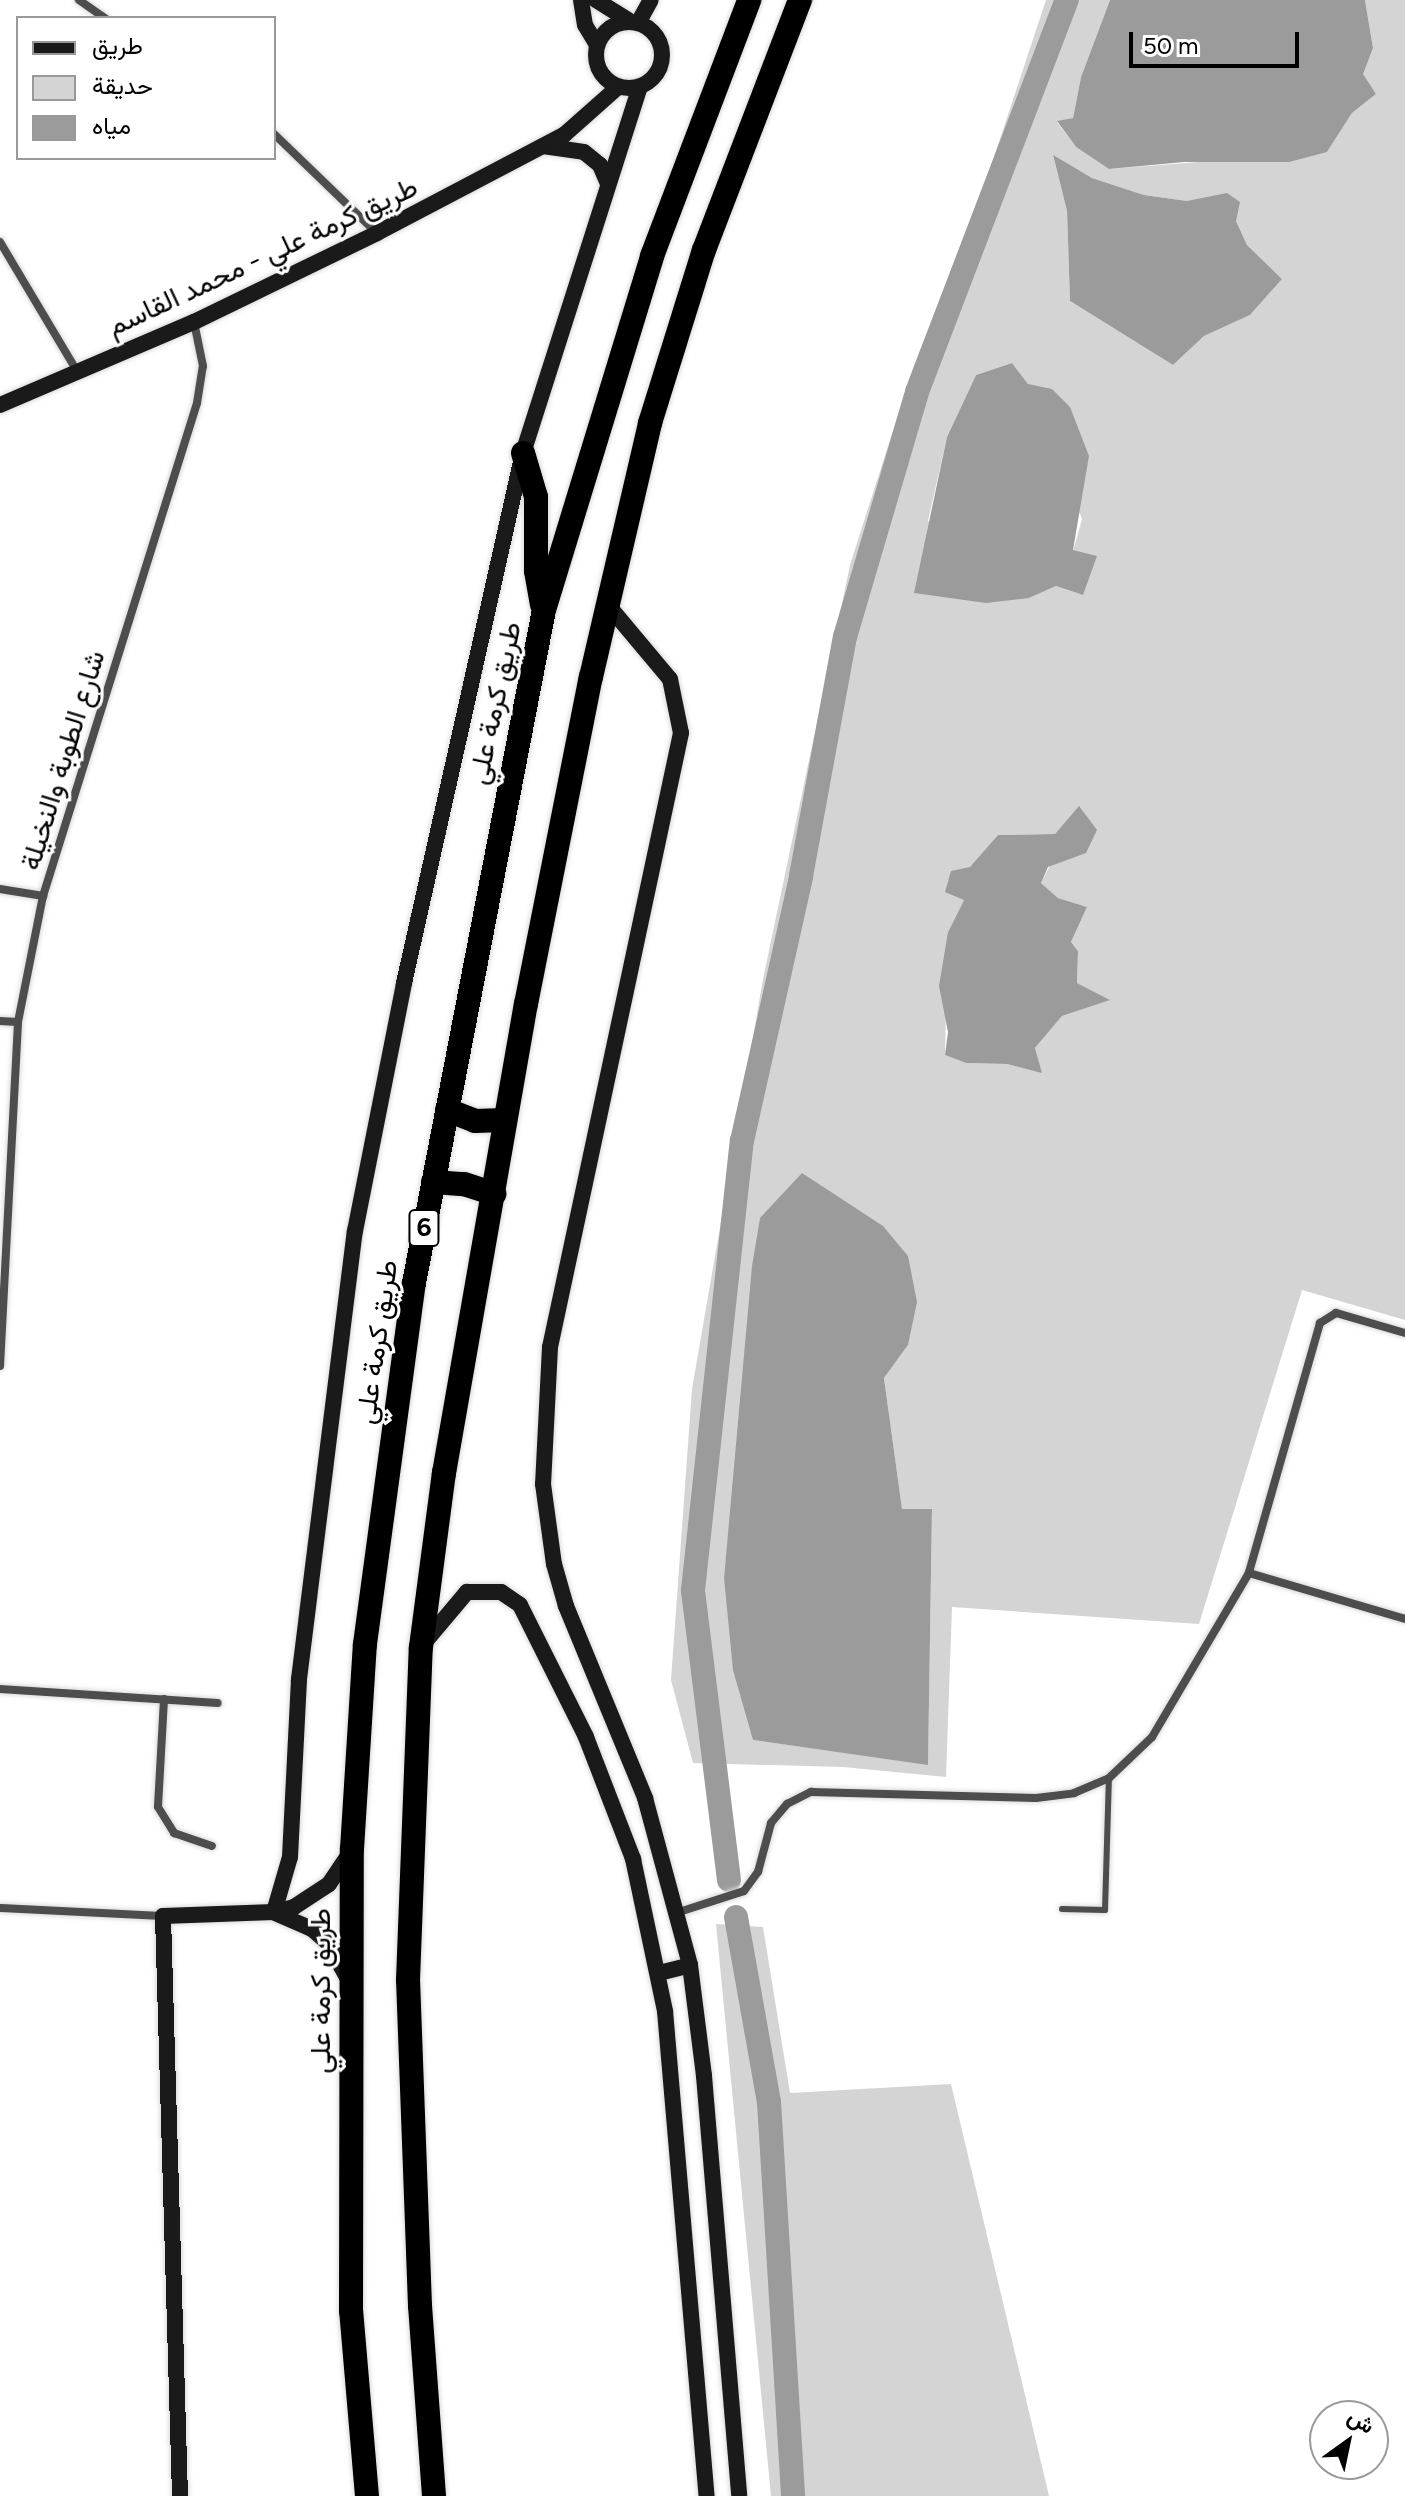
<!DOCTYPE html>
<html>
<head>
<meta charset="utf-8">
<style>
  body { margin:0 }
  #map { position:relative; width:1405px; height:2496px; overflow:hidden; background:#fff; font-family:Figtree,Vazirmatn,sans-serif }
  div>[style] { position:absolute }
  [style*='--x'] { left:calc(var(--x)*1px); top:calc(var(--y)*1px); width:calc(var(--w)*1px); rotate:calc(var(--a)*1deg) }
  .green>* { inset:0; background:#d4d4d4 }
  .water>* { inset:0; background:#9b9b9b }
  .canal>* { height:24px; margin:-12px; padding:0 12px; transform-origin:12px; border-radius:12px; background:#9b9b9b }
  .roads { filter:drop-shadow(0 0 2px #dbdbdb) drop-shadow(0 0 2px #dbdbdb) }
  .lane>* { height:6px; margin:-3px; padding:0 3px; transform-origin:3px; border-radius:3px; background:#4d4d4d }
  .street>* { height:8px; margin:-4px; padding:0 4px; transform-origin:4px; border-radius:4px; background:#4d4d4d }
  .secondary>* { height:16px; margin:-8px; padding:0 8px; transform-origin:8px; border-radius:8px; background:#1a1a1a }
  .secondary>.ring { margin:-8px; padding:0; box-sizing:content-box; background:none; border:16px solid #1a1a1a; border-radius:50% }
  .highway>* { height:24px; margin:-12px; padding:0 12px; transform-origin:12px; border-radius:12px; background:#000 }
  span { translate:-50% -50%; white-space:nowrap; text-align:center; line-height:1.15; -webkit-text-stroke:6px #fff; paint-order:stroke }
  .shield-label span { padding:2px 6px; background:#fff; border:2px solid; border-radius:6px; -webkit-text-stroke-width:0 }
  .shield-label { font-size:26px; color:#000; font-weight:700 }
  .street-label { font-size:28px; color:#000 }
  .legend { position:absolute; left:16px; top:16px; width:260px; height:144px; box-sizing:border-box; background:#fff; border:2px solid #999; margin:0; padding:10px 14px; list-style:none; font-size:24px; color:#000 }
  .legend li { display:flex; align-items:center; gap:16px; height:40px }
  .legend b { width:40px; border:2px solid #999 }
  .north { position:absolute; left:1309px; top:2400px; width:80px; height:80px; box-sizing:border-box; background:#fff; border:2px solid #999; border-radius:50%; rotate:33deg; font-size:22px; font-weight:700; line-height:32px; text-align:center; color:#000 }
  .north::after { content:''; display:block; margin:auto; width:28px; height:36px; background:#000; clip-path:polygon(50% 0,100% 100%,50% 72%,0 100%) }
  .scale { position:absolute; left:1129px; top:32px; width:170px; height:36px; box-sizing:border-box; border:4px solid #000; border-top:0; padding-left:10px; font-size:24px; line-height:28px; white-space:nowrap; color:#000; -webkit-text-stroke:6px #fff; paint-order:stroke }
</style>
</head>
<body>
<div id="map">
  <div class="green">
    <div style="clip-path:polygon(evenodd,1046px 0,1110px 0,1081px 77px,1073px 118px,1057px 122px,1076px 147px,1109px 169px,1327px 152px,1352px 113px,1376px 94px,1362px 74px,1373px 48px,1365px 0,1405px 0,1405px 1320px,1302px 1290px,1199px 1624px,952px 1607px,946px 1777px,843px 1767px,693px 1763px,671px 1680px,692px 1389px,763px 979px,850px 565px,912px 371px,989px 172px,1046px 0,1053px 156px,1092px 178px,1144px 195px,1187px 201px,1236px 221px,1247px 245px,1282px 279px,1250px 315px,1204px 336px,1173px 365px,1070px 301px,1067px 211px,1053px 156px,1046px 0,1012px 363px,1028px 384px,1082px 519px,1073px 551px,1083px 595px,1056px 586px,1029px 598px,928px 521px,947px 437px,976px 375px,1012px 363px,1046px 0,1080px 807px,1041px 883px,1058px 898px,1087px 907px,1071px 942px,1078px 951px,1077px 983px,1109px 1000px,1062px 1016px,1035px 1048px,1041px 1072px,1007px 1064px,966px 1063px,945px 1055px,948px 932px,964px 900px,970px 868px,998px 835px,1055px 834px,1080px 807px,1046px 0,760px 1218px,908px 1345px,884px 1378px,902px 1510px,932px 1509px,928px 1764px,753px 1740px,724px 1578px,760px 1218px)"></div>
    <div style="clip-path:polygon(716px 1924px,763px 1927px,790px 2093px,951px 2084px,1049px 2496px,771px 2496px)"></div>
  </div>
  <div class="water">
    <div style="clip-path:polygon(1110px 0,1365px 0,1373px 48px,1363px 74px,1376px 94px,1352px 113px,1327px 152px,1289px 162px,1184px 162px,1109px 169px,1076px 147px,1057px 121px,1073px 118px,1081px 77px)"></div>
    <div style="clip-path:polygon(1053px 155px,1092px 178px,1144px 195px,1187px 201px,1227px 193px,1240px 202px,1236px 221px,1247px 245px,1282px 279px,1250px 315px,1204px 336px,1173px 365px,1070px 301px,1067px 211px)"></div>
    <div style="clip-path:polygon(1012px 363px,1028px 384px,1052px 389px,1070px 407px,1089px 456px,1073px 550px,1097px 556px,1083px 595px,1056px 586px,1029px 598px,986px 603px,914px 593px,947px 437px,976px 375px)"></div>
    <div style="clip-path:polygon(1079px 806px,1097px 830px,1086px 853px,1048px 867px,1041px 883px,1058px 898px,1087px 907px,1071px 942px,1078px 951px,1077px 983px,1110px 1000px,1062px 1016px,1035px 1048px,1042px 1073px,1007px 1064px,966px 1063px,945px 1055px,948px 1032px,939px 986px,948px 932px,964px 900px,945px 892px,951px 871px,970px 867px,998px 835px,1055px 834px)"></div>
    <div style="clip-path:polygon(802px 1173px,883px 1226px,908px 1256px,917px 1302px,908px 1345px,884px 1378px,902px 1509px,932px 1509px,928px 1765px,753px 1740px,733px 1670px,724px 1578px,752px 1266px,760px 1218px)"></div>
  </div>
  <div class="canal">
    <div style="--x:729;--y:1880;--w:292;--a:-97.1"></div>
    <div style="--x:693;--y:1590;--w:452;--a:-83.8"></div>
    <div style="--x:742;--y:1141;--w:271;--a:-77.4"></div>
    <div style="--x:801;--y:876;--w:243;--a:-79.6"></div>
    <div style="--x:845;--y:637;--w:255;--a:-73.6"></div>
    <div style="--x:917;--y:392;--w:420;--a:-69.1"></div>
    <div style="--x:736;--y:1917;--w:188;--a:79.9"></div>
    <div style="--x:769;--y:2102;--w:395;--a:86.5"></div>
  </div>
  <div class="roads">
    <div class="lane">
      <div style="--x:1062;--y:1909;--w:43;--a:1.3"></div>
      <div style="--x:1105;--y:1910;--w:132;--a:-88.3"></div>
    </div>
    <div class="street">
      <div style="--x:79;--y:0;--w:32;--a:35"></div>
      <div style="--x:274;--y:134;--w:141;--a:43.9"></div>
      <div style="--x:0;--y:242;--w:150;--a:59.2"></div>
      <div style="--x:0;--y:889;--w:44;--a:9.2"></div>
      <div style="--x:0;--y:1021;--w:18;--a:3"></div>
      <div style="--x:1405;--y:1333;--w:72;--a:-163.8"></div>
      <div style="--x:1336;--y:1313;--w:19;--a:148"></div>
      <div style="--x:1320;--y:1323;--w:260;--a:105.9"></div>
      <div style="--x:1249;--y:1573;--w:163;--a:16.4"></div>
      <div style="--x:0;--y:1366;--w:344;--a:-87"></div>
      <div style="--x:18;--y:1022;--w:128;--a:-78.8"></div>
      <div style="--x:43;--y:896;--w:516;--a:-72.65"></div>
      <div style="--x:197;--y:403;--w:37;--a:-81"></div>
      <div style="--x:203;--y:366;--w:45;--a:-101.6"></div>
      <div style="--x:0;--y:1689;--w:218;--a:3.7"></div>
      <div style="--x:164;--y:1699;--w:108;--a:93.2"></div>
      <div style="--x:158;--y:1807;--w:31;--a:58"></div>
      <div style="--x:174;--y:1833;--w:40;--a:18.9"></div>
      <div style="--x:0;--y:1908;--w:163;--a:2.8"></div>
      <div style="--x:679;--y:1912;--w:68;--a:-17.9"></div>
      <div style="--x:744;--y:1891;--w:24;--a:-54"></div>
      <div style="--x:758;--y:1872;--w:51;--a:-75.1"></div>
      <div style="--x:771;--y:1823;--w:25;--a:-50"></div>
      <div style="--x:787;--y:1804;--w:27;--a:-27"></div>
      <div style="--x:811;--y:1792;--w:225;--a:1.5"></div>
      <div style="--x:1036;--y:1798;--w:38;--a:-7"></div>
      <div style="--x:1074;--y:1793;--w:38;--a:-23"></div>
      <div style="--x:1109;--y:1778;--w:59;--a:-43.6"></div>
      <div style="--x:1152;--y:1737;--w:191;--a:-59.4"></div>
    </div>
    <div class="secondary">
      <div style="--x:581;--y:0;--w:25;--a:81"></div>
      <div style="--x:585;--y:25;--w:23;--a:59"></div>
      <div style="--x:596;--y:0;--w:38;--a:32"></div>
      <div class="ring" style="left:596px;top:22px;width:50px;height:50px"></div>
      <div style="--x:638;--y:23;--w:26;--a:-61"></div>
      <div style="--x:543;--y:146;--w:41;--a:8.3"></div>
      <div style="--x:584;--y:152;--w:21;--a:39"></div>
      <div style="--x:600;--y:165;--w:21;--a:67"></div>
      <div style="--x:0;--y:405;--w:211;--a:-23.2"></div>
      <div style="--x:194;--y:322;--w:203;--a:-25.9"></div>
      <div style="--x:377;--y:233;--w:211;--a:-27.7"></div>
      <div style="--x:564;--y:135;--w:72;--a:-41.6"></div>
      <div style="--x:607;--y:604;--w:98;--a:50"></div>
      <div style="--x:670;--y:679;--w:55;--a:78.5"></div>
      <div style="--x:681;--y:733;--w:628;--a:102.04"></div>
      <div style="--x:550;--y:1347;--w:137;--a:92.9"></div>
      <div style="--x:543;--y:1484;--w:81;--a:82.2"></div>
      <div style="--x:554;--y:1564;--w:44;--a:74.1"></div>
      <div style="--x:566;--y:1606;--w:208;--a:67.6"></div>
      <div style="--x:645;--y:1798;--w:173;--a:74.9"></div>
      <div style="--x:690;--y:1965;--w:112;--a:82.8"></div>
      <div style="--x:704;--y:2076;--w:421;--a:85.2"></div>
      <div style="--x:424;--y:1643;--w:67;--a:-49.9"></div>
      <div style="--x:467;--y:1592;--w:34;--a:0"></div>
      <div style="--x:501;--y:1592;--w:23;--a:34"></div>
      <div style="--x:520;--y:1605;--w:148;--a:63.4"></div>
      <div style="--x:586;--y:1737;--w:131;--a:68.9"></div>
      <div style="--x:633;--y:1859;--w:155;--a:78.1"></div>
      <div style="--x:665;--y:2011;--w:487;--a:85.1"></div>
      <div style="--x:274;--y:1912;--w:57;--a:-73.8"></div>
      <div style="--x:290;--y:1857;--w:178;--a:-87.1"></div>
      <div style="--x:299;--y:1679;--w:451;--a:-82.9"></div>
      <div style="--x:355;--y:1231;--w:253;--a:-78.8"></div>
      <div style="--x:404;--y:983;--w:543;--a:-77.35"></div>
      <div style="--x:523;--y:453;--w:384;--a:-72.3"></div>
      <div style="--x:275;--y:1913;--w:40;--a:23.4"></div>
      <div style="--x:312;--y:1929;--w:21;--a:41"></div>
      <div style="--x:328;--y:1943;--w:41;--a:60.9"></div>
      <div style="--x:659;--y:1973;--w:32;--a:-14"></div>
      <div style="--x:180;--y:2496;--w:580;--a:-91.68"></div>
      <div style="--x:163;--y:1916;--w:111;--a:-2.1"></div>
      <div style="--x:274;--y:1912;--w:21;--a:-14"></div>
      <div style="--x:294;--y:1907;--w:42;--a:-33.3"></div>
      <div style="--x:329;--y:1884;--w:40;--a:-56"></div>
    </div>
    <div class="highway">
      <div style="--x:523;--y:453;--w:46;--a:73.5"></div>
      <div style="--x:536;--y:497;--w:74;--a:90"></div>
      <div style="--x:536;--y:571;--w:34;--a:80"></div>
      <div style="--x:447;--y:1110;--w:30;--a:21"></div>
      <div style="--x:475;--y:1121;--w:30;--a:-2"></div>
      <div style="--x:433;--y:1182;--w:31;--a:4"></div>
      <div style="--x:464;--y:1184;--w:32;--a:18"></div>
      <div style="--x:367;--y:2496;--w:186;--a:-94.9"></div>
      <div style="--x:351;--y:2311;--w:462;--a:-89.9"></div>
      <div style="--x:352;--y:1849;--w:205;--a:-86.4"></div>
      <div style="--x:365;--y:1644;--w:364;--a:-82.3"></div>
      <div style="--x:414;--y:1283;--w:685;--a:-79.07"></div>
      <div style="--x:544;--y:610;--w:370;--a:-73"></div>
      <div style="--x:652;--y:256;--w:274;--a:-69.2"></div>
      <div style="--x:434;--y:2496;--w:191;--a:-94.2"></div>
      <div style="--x:420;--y:2306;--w:326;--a:-92.1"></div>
      <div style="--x:408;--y:1980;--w:333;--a:-87.8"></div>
      <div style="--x:421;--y:1647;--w:176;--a:-82.5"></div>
      <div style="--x:444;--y:1473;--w:476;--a:-80.1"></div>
      <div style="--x:526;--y:1004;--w:333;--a:-78.8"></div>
      <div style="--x:591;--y:677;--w:261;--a:-76.9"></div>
      <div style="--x:650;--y:423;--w:181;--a:-72.7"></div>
      <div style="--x:704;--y:250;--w:268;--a:-69"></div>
    </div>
  </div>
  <div class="shield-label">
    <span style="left:424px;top:1228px">6</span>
  </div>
  <div class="street-label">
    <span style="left:262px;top:256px;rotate:-25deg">طريق كرمة علي - محمد القاسم</span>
    <span style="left:494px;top:703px;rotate:-78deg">طريق كرمة علي</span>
    <span style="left:62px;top:760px;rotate:-73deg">شارع الطوبة والنخيلة</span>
    <span style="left:376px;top:1342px;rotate:-82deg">طريق كرمة علي</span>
    <span style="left:320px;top:1991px;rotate:-90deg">طريق كرمة علي</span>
  </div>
  <ul class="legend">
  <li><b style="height:10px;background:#1a1a1a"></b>طريق</li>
  <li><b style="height:22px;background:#d4d4d4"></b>حديقة</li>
  <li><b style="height:22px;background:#9b9b9b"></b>مياه</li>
  </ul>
  <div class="north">ش</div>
  <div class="scale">50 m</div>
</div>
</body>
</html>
